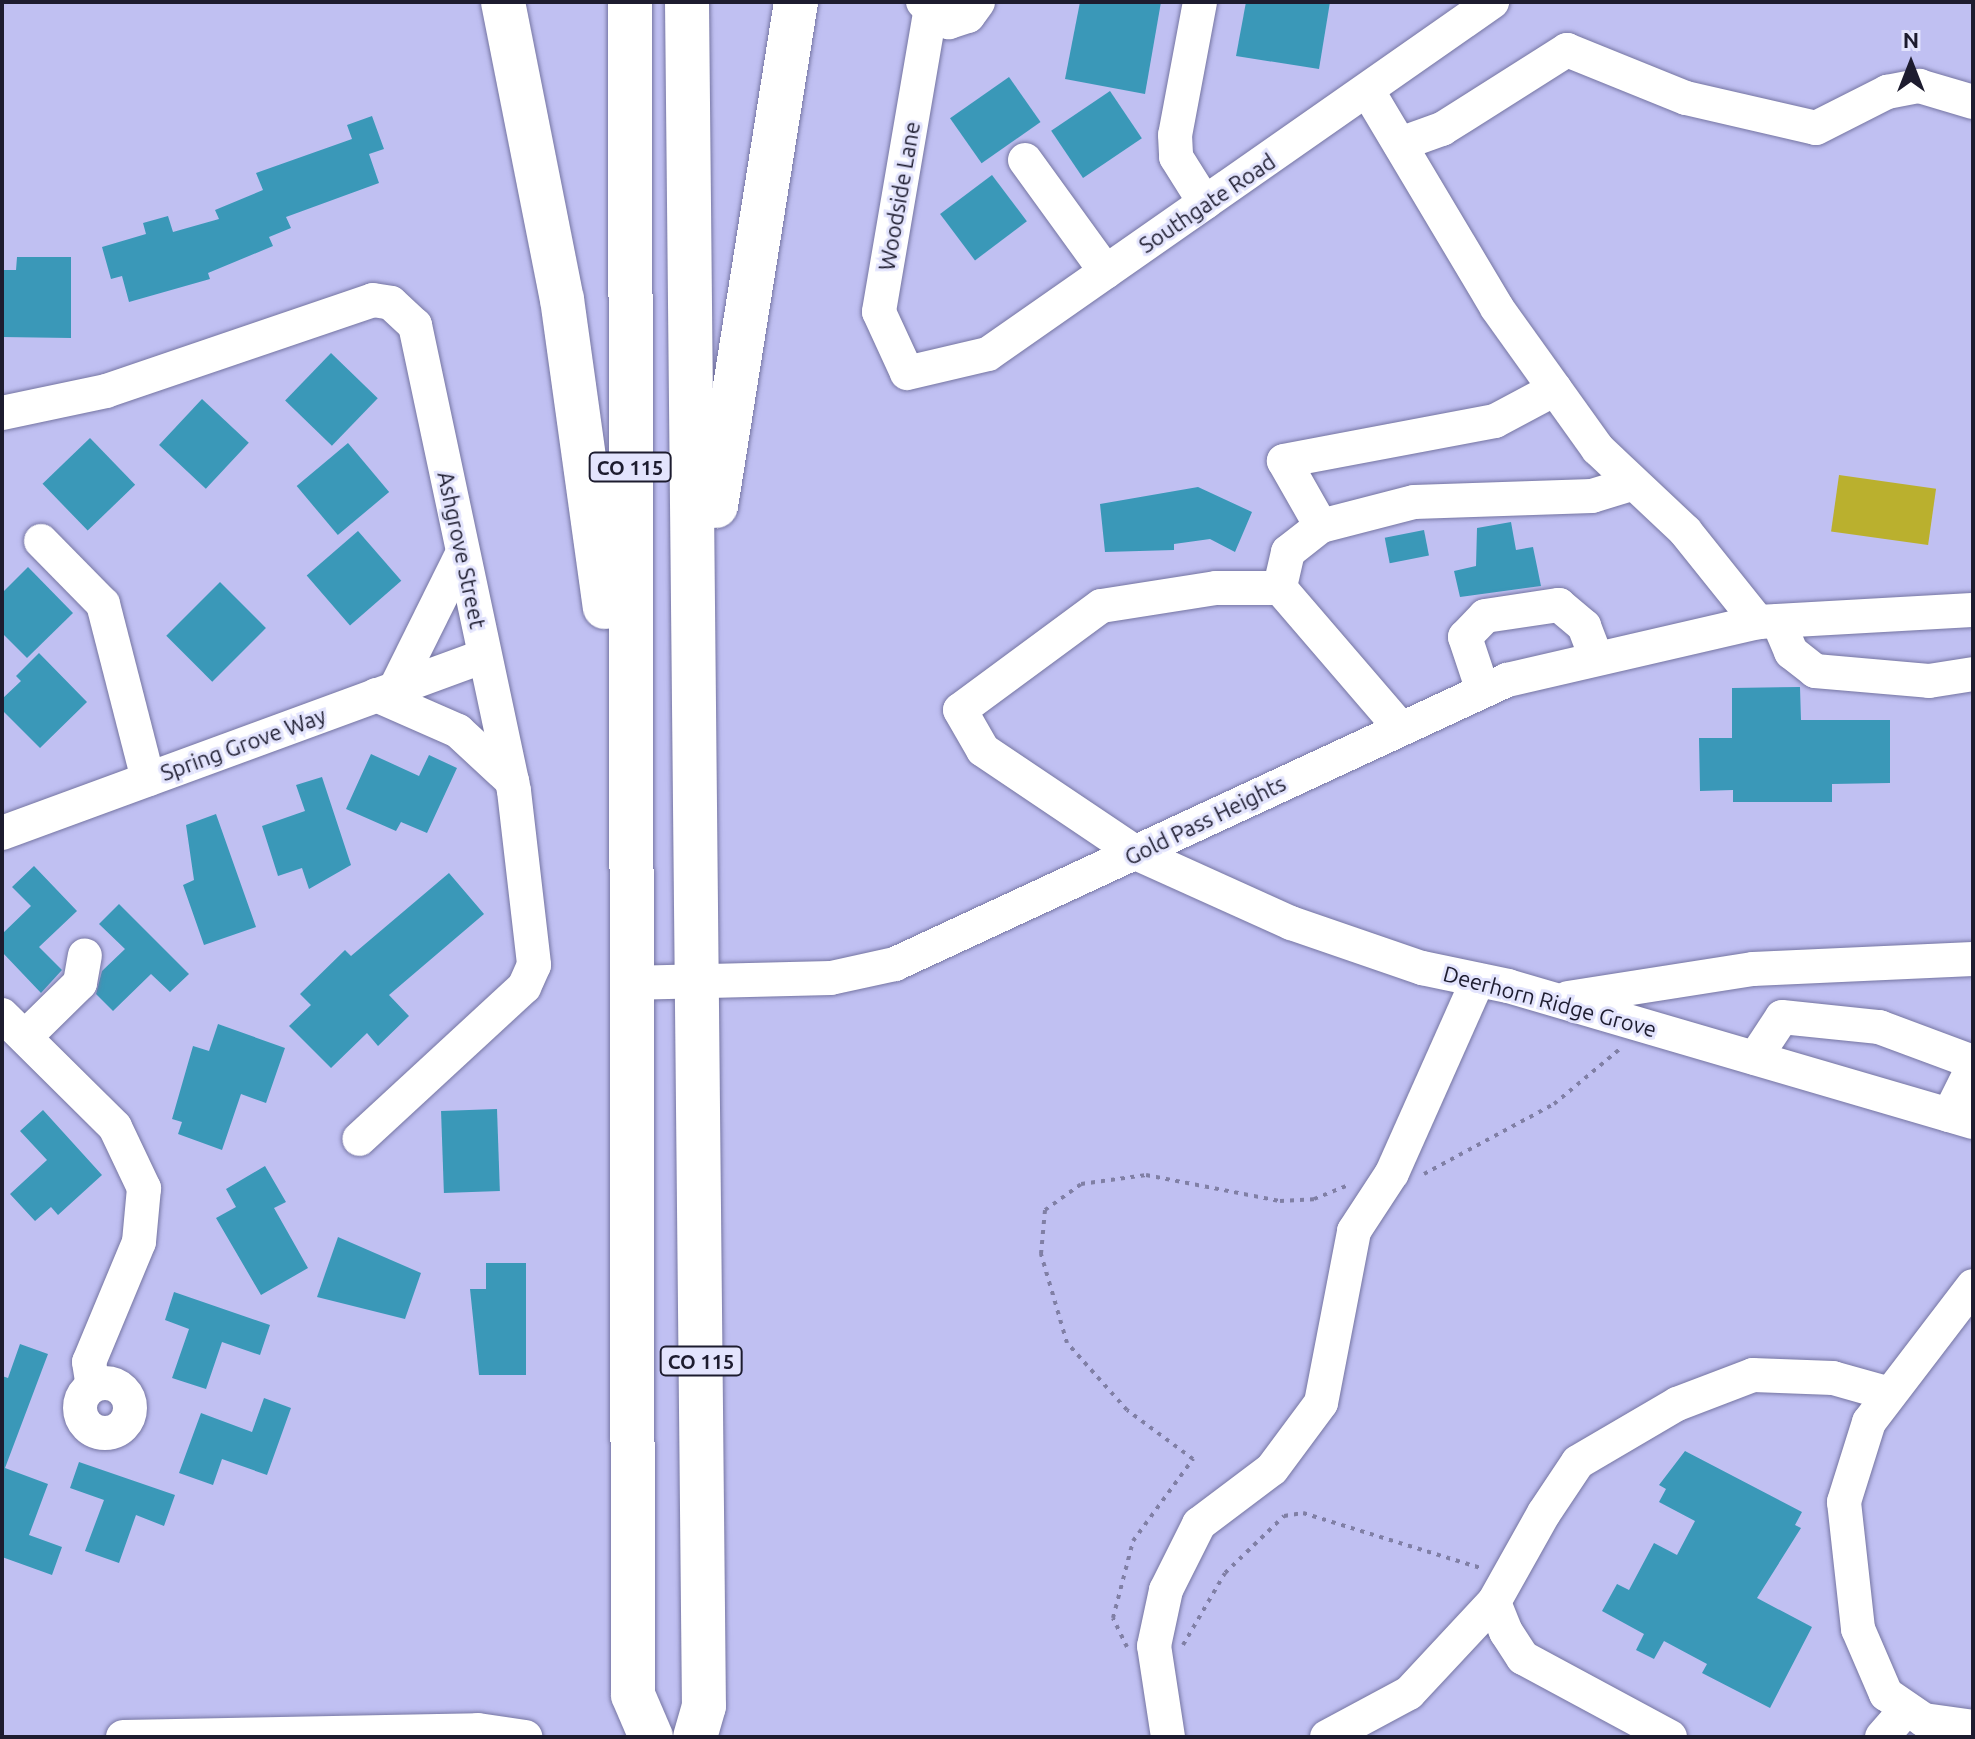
<!DOCTYPE html>
<html>
<head>
<meta charset="utf-8">
<style>
  body { margin:0 }
  #map { position:relative; width:1975px; height:1739px; overflow:hidden; background:#c0c0f2; font-family:Ubuntu,sans-serif }
  div>[style] { position:absolute }
  [style*='--x'] { left:calc(var(--x)*1px); top:calc(var(--y)*1px); width:calc(var(--w)*1px); rotate:calc(var(--a)*1deg) }
  .green>* { inset:0; background:#bab02e; transform-origin:0 0 }
  .building>* { inset:0; background:#3a98b8; transform-origin:0 0 }
  .path>* { height:4px; margin-top:-2px; transform-origin:0; background:repeating-linear-gradient(90deg,#807fa5 0 4px,transparent 0 10px) }
  .roads { filter:drop-shadow(0 0 2px #7575a2) drop-shadow(0 0 2px #7575a2) }
  .minor>* { height:34px; margin:-17px; padding:0 17px; transform-origin:17px; border-radius:17px; background:#fff }
  .minor>.ring { margin:-17px; padding:0; box-sizing:content-box; background:none; border:34px solid #fff; border-radius:50% }
  .highway>* { height:44px; margin:-22px; padding:0 22px; transform-origin:22px; border-radius:22px; background:#fff }
  span { translate:-50% -50%; white-space:nowrap; text-align:center; line-height:1.15; -webkit-text-stroke:6px #e3e4fd; paint-order:stroke }
  .shield-label span { padding:2px 6px; background:#e3e4fd; border:2px solid; border-radius:6px; -webkit-text-stroke-width:0 }
  .shield-label { font-size:20px; color:#1d1c2f; font-weight:700 }
  .street-label { font-size:22px; color:#1d1c2f }
  .frame { position:absolute; inset:0; border:4px solid #1d1c2f; pointer-events:none }
  .north { position:absolute; left:1871px; top:24px; width:80px; height:80px; -webkit-text-stroke:6px #e3e4fd; paint-order:stroke; rotate:0deg; font-size:22px; font-weight:700; line-height:32px; text-align:center; color:#1d1c2f }
  .north::after { content:''; display:block; margin:auto; width:28px; height:36px; background:#1d1c2f; clip-path:polygon(50% 0,100% 100%,50% 72%,0 100%) }
</style>
</head>
<body>
<div id="map">
  <div class="green">
    <div style="left:1839px;top:475px;width:98px;height:57px;rotate:8deg"></div>
  </div>
  <div class="building">
    <div style="clip-path:polygon(1080px 2px,1161px 2px,1145px 94px,1065px 79px)"></div>
    <div style="clip-path:polygon(1246px 2px,1330px 2px,1319px 69px,1236px 56px)"></div>
    <div style="left:1009px;top:77px;width:55px;height:72px;rotate:55deg"></div>
    <div style="left:1110px;top:91px;width:57px;height:71px;rotate:56deg"></div>
    <div style="clip-path:polygon(372px 116px,384px 149px,369px 154px,379px 183px,286px 217px,291px 228px,269px 237px,273px 246px,208px 273px,210px 279px,129px 302px,122px 276px,111px 279px,102px 247px,146px 234px,143px 223px,168px 216px,173px 232px,219px 219px,215px 210px,263px 190px,256px 173px,352px 139px,347px 125px)"></div>
    <div style="left:992px;top:175px;width:58px;height:65px;rotate:53deg"></div>
    <div style="clip-path:polygon(17px 257px,71px 257px,71px 338px,2px 337px,2px 270px,16px 270px)"></div>
    <div style="left:331px;top:353px;width:65px;height:66px;rotate:44deg"></div>
    <div style="left:202px;top:399px;width:64px;height:63px;rotate:43deg"></div>
    <div style="left:90px;top:438px;width:65px;height:66px;rotate:46deg"></div>
    <div style="left:348px;top:443px;width:64px;height:67px;rotate:50deg"></div>
    <div style="clip-path:polygon(1198px 487px,1252px 512px,1235px 552px,1210px 539px,1174px 544px,1174px 550px,1105px 552px,1100px 504px)"></div>
    <div style="clip-path:polygon(1511px 522px,1516px 550px,1533px 547px,1541px 586px,1460px 597px,1454px 571px,1476px 566px,1477px 528px)"></div>
    <div style="left:1424px;top:530px;width:26px;height:40px;rotate:79deg"></div>
    <div style="left:358px;top:531px;width:66px;height:68px;rotate:49deg"></div>
    <div style="clip-path:polygon(28px 567px,73px 613px,27px 658px,2px 633px,2px 593px)"></div>
    <div style="left:220px;top:582px;width:65px;height:76px;rotate:45deg"></div>
    <div style="clip-path:polygon(39px 653px,87px 702px,40px 748px,2px 710px,2px 699px,21px 681px,16px 676px)"></div>
    <div style="clip-path:polygon(1800px 687px,1801px 720px,1890px 720px,1890px 783px,1832px 784px,1832px 802px,1733px 802px,1733px 790px,1700px 791px,1699px 738px,1732px 738px,1732px 688px)"></div>
    <div style="clip-path:polygon(371px 754px,419px 776px,429px 755px,457px 768px,427px 833px,401px 822px,396px 831px,346px 809px)"></div>
    <div style="clip-path:polygon(322px 777px,351px 865px,309px 889px,302px 868px,278px 876px,262px 826px,305px 811px,296px 785px)"></div>
    <div style="clip-path:polygon(216px 814px,256px 927px,204px 945px,183px 885px,194px 880px,186px 825px)"></div>
    <div style="clip-path:polygon(34px 866px,77px 911px,39px 947px,62px 970px,41px 993px,2px 952px,2px 934px,31px 906px,12px 887px)"></div>
    <div style="clip-path:polygon(449px 873px,484px 914px,389px 995px,409px 1016px,378px 1046px,367px 1033px,331px 1068px,289px 1026px,311px 1005px,300px 994px,345px 950px,351px 956px)"></div>
    <div style="clip-path:polygon(119px 904px,189px 974px,170px 992px,151px 974px,113px 1011px,96px 994px,102px 971px,125px 949px,99px 924px)"></div>
    <div style="clip-path:polygon(218px 1024px,285px 1048px,266px 1103px,241px 1094px,222px 1150px,178px 1134px,182px 1122px,172px 1119px,193px 1046px,209px 1051px)"></div>
    <div style="left:497px;top:1109px;width:82px;height:56px;rotate:88deg"></div>
    <div style="clip-path:polygon(43px 1110px,102px 1175px,58px 1215px,51px 1207px,35px 1221px,10px 1194px,47px 1160px,20px 1131px)"></div>
    <div style="clip-path:polygon(265px 1166px,286px 1202px,274px 1208px,308px 1268px,261px 1295px,216px 1218px,236px 1207px,226px 1189px)"></div>
    <div style="clip-path:polygon(338px 1237px,421px 1273px,405px 1319px,317px 1297px)"></div>
    <div style="clip-path:polygon(486px 1263px,526px 1263px,526px 1375px,479px 1375px,470px 1289px,486px 1289px)"></div>
    <div style="clip-path:polygon(174px 1292px,270px 1325px,260px 1355px,222px 1342px,206px 1389px,172px 1378px,189px 1329px,165px 1320px)"></div>
    <div style="clip-path:polygon(20px 1344px,48px 1354px,5px 1468px,48px 1484px,29px 1535px,62px 1547px,52px 1575px,2px 1557px,2px 1376px,8px 1378px)"></div>
    <div style="clip-path:polygon(264px 1398px,291px 1408px,267px 1475px,222px 1459px,213px 1485px,179px 1473px,201px 1413px,252px 1432px)"></div>
    <div style="clip-path:polygon(1685px 1451px,1802px 1512px,1795px 1525px,1801px 1528px,1757px 1598px,1812px 1627px,1770px 1708px,1702px 1673px,1707px 1664px,1664px 1641px,1654px 1659px,1636px 1650px,1644px 1634px,1602px 1611px,1617px 1584px,1629px 1590px,1654px 1543px,1677px 1555px,1695px 1521px,1659px 1502px,1666px 1489px,1659px 1485px)"></div>
    <div style="clip-path:polygon(79px 1462px,175px 1495px,164px 1526px,136px 1515px,119px 1563px,85px 1551px,104px 1500px,70px 1488px)"></div>
  </div>
  <div class="path">
    <div style="--x:1424;--y:1174;--w:148;--a:-28.3"></div>
    <div style="--x:1554;--y:1104;--w:87;--a:-39.9"></div>
    <div style="--x:1183;--y:1645;--w:83;--a:-59.7"></div>
    <div style="--x:1225;--y:1573;--w:82;--a:-44"></div>
    <div style="--x:1284;--y:1516;--w:19;--a:-9"></div>
    <div style="--x:1303;--y:1513;--w:186;--a:17.2"></div>
    <div style="--x:1127;--y:1647;--w:32;--a:-116"></div>
    <div style="--x:1113;--y:1618;--w:80;--a:-75.4"></div>
    <div style="--x:1133;--y:1541;--w:102;--a:-53.8"></div>
    <div style="--x:1193;--y:1459;--w:82;--a:-143.4"></div>
    <div style="--x:1127;--y:1410;--w:90;--a:-131.8"></div>
    <div style="--x:1067;--y:1343;--w:93;--a:-106.3"></div>
    <div style="--x:1041;--y:1254;--w:44;--a:-84.8"></div>
    <div style="--x:1045;--y:1210;--w:44;--a:-35.8"></div>
    <div style="--x:1081;--y:1184;--w:66;--a:-7.9"></div>
    <div style="--x:1146;--y:1175;--w:136;--a:11"></div>
    <div style="--x:1280;--y:1201;--w:34;--a:-3"></div>
    <div style="--x:1314;--y:1199;--w:35;--a:-22"></div>
  </div>
  <div class="roads">
    <div class="minor">
      <div style="--x:923;--y:2;--w:33;--a:38"></div>
      <div style="--x:949;--y:22;--w:20;--a:-18"></div>
      <div style="--x:968;--y:16;--w:17;--a:-54"></div>
      <div style="--x:1200;--y:2;--w:135;--a:100.6"></div>
      <div style="--x:1175;--y:135;--w:22;--a:87"></div>
      <div style="--x:1176;--y:157;--w:54;--a:57.8"></div>
      <div style="--x:930;--y:13;--w:303;--a:99.7"></div>
      <div style="--x:879;--y:312;--w:67;--a:65.3"></div>
      <div style="--x:907;--y:373;--w:83;--a:-13.2"></div>
      <div style="--x:988;--y:354;--w:615;--a:-34.93"></div>
      <div style="--x:1369;--y:93;--w:250;--a:59.2"></div>
      <div style="--x:1497;--y:308;--w:173;--a:54.4"></div>
      <div style="--x:1598;--y:449;--w:120;--a:43.3"></div>
      <div style="--x:1685;--y:531;--w:117;--a:51.3"></div>
      <div style="--x:1400;--y:144;--w:45;--a:-19.7"></div>
      <div style="--x:1442;--y:129;--w:148;--a:-32.3"></div>
      <div style="--x:1567;--y:50;--w:128;--a:22"></div>
      <div style="--x:1686;--y:98;--w:133;--a:13"></div>
      <div style="--x:1816;--y:128;--w:80;--a:-26.9"></div>
      <div style="--x:1887;--y:92;--w:33;--a:-11"></div>
      <div style="--x:1919;--y:86;--w:56;--a:16.5"></div>
      <div style="--x:1025;--y:160;--w:138;--a:54.1"></div>
      <div style="--x:1555;--y:389;--w:68;--a:151.9"></div>
      <div style="--x:1495;--y:421;--w:215;--a:169.3"></div>
      <div style="--x:1284;--y:461;--w:75;--a:60.4"></div>
      <div style="--x:1321;--y:526;--w:96;--a:-14.5"></div>
      <div style="--x:1414;--y:502;--w:178;--a:-1.9"></div>
      <div style="--x:1592;--y:496;--w:41;--a:-17.1"></div>
      <div style="--x:2;--y:413;--w:106;--a:-11.9"></div>
      <div style="--x:106;--y:391;--w:282;--a:-18.8"></div>
      <div style="--x:373;--y:300;--w:18;--a:9"></div>
      <div style="--x:391;--y:303;--w:33;--a:43"></div>
      <div style="--x:415;--y:325;--w:476;--a:78"></div>
      <div style="--x:514;--y:791;--w:175;--a:83.4"></div>
      <div style="--x:534;--y:965;--w:24;--a:114"></div>
      <div style="--x:524;--y:987;--w:224;--a:137.3"></div>
      <div style="--x:1321;--y:526;--w:42;--a:141.8"></div>
      <div style="--x:1288;--y:552;--w:37;--a:103"></div>
      <div style="--x:1280;--y:588;--w:181;--a:49.3"></div>
      <div style="--x:41;--y:541;--w:88;--a:45.5"></div>
      <div style="--x:103;--y:604;--w:181;--a:75.6"></div>
      <div style="--x:1280;--y:588;--w:64;--a:180"></div>
      <div style="--x:1216;--y:588;--w:116;--a:171.1"></div>
      <div style="--x:1101;--y:606;--w:175;--a:143.6"></div>
      <div style="--x:960;--y:710;--w:46;--a:60.1"></div>
      <div style="--x:983;--y:750;--w:187;--a:33.9"></div>
      <div style="--x:1138;--y:854;--w:168;--a:24.3"></div>
      <div style="--x:1291;--y:923;--w:139;--a:19"></div>
      <div style="--x:1422;--y:968;--w:88;--a:11.8"></div>
      <div style="--x:1508;--y:986;--w:484;--a:16.3"></div>
      <div style="--x:1778;--y:621;--w:34;--a:67"></div>
      <div style="--x:1791;--y:652;--w:31;--a:38"></div>
      <div style="--x:1815;--y:671;--w:114;--a:5"></div>
      <div style="--x:1929;--y:681;--w:45;--a:-9"></div>
      <div style="--x:396;--y:687;--w:146;--a:-63.6"></div>
      <div style="--x:1482;--y:688;--w:54;--a:-108.4"></div>
      <div style="--x:1465;--y:637;--w:29;--a:-46"></div>
      <div style="--x:1485;--y:616;--w:75;--a:-8.5"></div>
      <div style="--x:1559;--y:605;--w:33;--a:40"></div>
      <div style="--x:1584;--y:626;--w:33;--a:69"></div>
      <div style="--x:376;--y:695;--w:90;--a:23.7"></div>
      <div style="--x:458;--y:731;--w:74;--a:42.8"></div>
      <div style="--x:2;--y:833;--w:513;--a:-20.16"></div>
      <div style="--x:627;--y:983;--w:204;--a:-1.4"></div>
      <div style="--x:831;--y:978;--w:66;--a:-12.3"></div>
      <div style="--x:895;--y:964;--w:675;--a:-24.89"></div>
      <div style="--x:1507;--y:680;--w:258;--a:-13"></div>
      <div style="--x:1758;--y:622;--w:215;--a:-3.2"></div>
      <div style="--x:1568;--y:998;--w:187;--a:-8.9"></div>
      <div style="--x:1753;--y:969;--w:220;--a:-2.6"></div>
      <div style="--x:2;--y:1015;--w:159;--a:44.7"></div>
      <div style="--x:115;--y:1127;--w:68;--a:64.6"></div>
      <div style="--x:144;--y:1188;--w:54;--a:95.3"></div>
      <div style="--x:139;--y:1242;--w:130;--a:112.6"></div>
      <div style="--x:89;--y:1362;--w:24;--a:81"></div>
      <div style="--x:25;--y:1037;--w:77;--a:-44.5"></div>
      <div style="--x:80;--y:983;--w:28;--a:-80"></div>
      <div style="--x:1755;--y:1058;--w:49;--a:-56.6"></div>
      <div style="--x:1782;--y:1017;--w:98;--a:5.9"></div>
      <div style="--x:1879;--y:1027;--w:100;--a:20.4"></div>
      <div style="--x:1949;--y:1115;--w:54;--a:-63.4"></div>
      <div style="--x:1973;--y:1286;--w:171;--a:127.4"></div>
      <div style="--x:1869;--y:1422;--w:84;--a:107.4"></div>
      <div style="--x:1844;--y:1502;--w:128;--a:83.7"></div>
      <div style="--x:1858;--y:1629;--w:71;--a:66.7"></div>
      <div style="--x:1886;--y:1694;--w:46;--a:34.4"></div>
      <div style="--x:1924;--y:1720;--w:49;--a:8.1"></div>
      <div class="ring" style="left:80px;top:1383px;width:16px;height:16px"></div>
      <div style="--x:123;--y:1737;--w:355;--a:-1.1"></div>
      <div style="--x:478;--y:1730;--w:48;--a:8.5"></div>
      <div style="--x:1168;--y:1737;--w:92;--a:-98.7"></div>
      <div style="--x:1154;--y:1646;--w:57;--a:-77.9"></div>
      <div style="--x:1166;--y:1590;--w:74;--a:-63.4"></div>
      <div style="--x:1199;--y:1524;--w:91;--a:-37"></div>
      <div style="--x:1272;--y:1469;--w:82;--a:-53.4"></div>
      <div style="--x:1321;--y:1403;--w:175;--a:-79.1"></div>
      <div style="--x:1354;--y:1231;--w:69;--a:-56.8"></div>
      <div style="--x:1392;--y:1173;--w:211;--a:-66"></div>
      <div style="--x:1327;--y:1737;--w:93;--a:-28.2"></div>
      <div style="--x:1409;--y:1693;--w:125;--a:-47"></div>
      <div style="--x:1670;--y:1737;--w:167;--a:-151.7"></div>
      <div style="--x:1523;--y:1658;--w:31;--a:-123"></div>
      <div style="--x:1506;--y:1632;--w:32;--a:-112"></div>
      <div style="--x:1494;--y:1602;--w:102;--a:-60.7"></div>
      <div style="--x:1544;--y:1513;--w:61;--a:-56.3"></div>
      <div style="--x:1578;--y:1462;--w:115;--a:-30.4"></div>
      <div style="--x:1677;--y:1404;--w:81;--a:-20.9"></div>
      <div style="--x:1753;--y:1375;--w:80;--a:2.1"></div>
      <div style="--x:1833;--y:1378;--w:55;--a:15.8"></div>
      <div style="--x:1882;--y:1737;--w:35;--a:-49"></div>
    </div>
    <div class="highway">
      <div style="--x:503;--y:2;--w:303;--a:78.8"></div>
      <div style="--x:562;--y:299;--w:311;--a:82.1"></div>
      <div style="--x:630;--y:2;--w:1693;--a:89.9"></div>
      <div style="--x:633;--y:1695;--w:46;--a:66.8"></div>
      <div style="--x:687;--y:2;--w:1704;--a:89.43"></div>
      <div style="--x:704;--y:1706;--w:32;--a:106"></div>
      <div style="--x:716;--y:506;--w:510;--a:-80.98"></div>
    </div>
  </div>
  <div class="shield-label">
    <span style="left:630px;top:467px">CO 115</span>
    <span style="left:701px;top:1361px">CO 115</span>
  </div>
  <div class="street-label">
    <span style="left:899px;top:196px;rotate:-80deg">Woodside Lane</span>
    <span style="left:1207px;top:203px;rotate:-34deg">Southgate Road</span>
    <span style="left:462px;top:550px;rotate:78deg">Ashgrove Street</span>
    <span style="left:243px;top:744px;rotate:-20deg">Spring Grove Way</span>
    <span style="left:1205px;top:820px;rotate:-26deg">Gold Pass Heights</span>
    <span style="left:1550px;top:1001px;rotate:15deg">Deerhorn Ridge Grove</span>
  </div>
  <div class="frame"></div>
  <div class="north">N</div>
</div>
</body>
</html>
